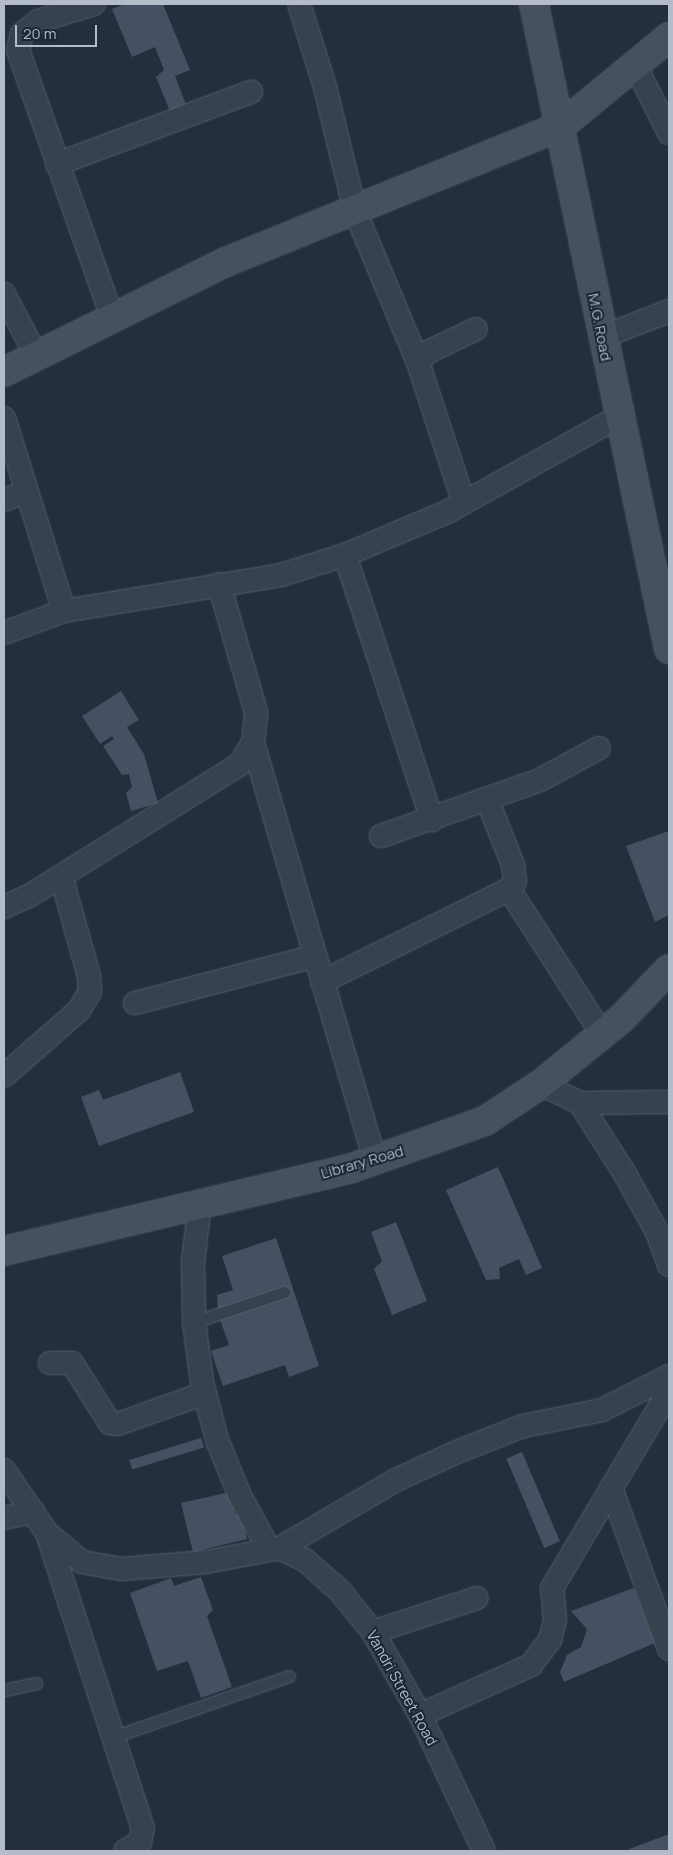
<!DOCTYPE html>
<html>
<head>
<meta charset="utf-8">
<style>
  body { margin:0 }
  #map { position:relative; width:673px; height:1855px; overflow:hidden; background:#242f3e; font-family:Manrope,sans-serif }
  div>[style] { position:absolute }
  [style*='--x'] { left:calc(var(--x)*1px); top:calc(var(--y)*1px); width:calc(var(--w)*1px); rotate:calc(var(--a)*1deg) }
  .building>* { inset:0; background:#455162; transform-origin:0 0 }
  .roads { filter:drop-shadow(0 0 1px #565f6c) drop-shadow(0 0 1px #565f6c) }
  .lane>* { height:11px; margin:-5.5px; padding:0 5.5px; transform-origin:5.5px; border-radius:5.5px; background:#38414e }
  .street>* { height:22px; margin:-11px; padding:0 11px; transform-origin:11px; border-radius:11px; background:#38414e }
  .secondary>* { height:28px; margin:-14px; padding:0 14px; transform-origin:14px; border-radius:14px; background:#465061 }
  span { translate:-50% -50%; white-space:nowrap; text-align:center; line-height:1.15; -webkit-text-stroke:4px #1d2633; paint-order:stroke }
  .street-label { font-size:15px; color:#b4bcc9 }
  .frame { position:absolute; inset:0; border:5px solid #b4bcc9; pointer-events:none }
  .scale { position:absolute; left:15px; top:25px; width:82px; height:22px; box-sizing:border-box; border:2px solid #b4bcc9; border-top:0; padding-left:6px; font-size:15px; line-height:18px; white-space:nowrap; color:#b4bcc9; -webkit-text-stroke:4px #1d2633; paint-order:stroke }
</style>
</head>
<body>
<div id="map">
  <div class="building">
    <div style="clip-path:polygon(125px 4px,163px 4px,190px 70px,175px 76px,187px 107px,171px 114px,156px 77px,164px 70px,155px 47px,132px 57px,112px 9px)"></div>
    <div style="clip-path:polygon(121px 691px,139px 720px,127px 727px,144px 754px,158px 803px,131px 811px,126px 793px,132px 787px,129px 774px,122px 775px,103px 746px,114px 739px,112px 736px,100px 744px,82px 716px)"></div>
    <div style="clip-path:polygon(669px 831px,669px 915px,655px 922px,626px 846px)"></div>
    <div style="clip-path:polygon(180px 1072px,194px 1112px,99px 1146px,81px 1097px,99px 1090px,103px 1100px)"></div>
    <div style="clip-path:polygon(498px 1167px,542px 1268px,526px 1275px,519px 1259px,499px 1268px,500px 1279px,486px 1280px,446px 1190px)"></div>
    <div style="clip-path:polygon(396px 1222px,427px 1301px,392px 1315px,374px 1269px,382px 1261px,371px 1232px)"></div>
    <div style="clip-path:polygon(276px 1238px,319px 1366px,289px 1377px,285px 1365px,223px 1386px,211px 1351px,229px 1345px,218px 1314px,217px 1295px,233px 1290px,222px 1256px)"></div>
    <div style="left:201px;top:1438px;width:10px;height:75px;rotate:73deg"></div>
    <div style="left:522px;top:1452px;width:97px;height:17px;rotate:67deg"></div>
    <div style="clip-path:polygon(230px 1492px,235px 1514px,241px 1513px,247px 1539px,193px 1552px,181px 1503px)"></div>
    <div style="clip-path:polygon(201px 1577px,213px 1610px,207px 1616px,232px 1687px,201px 1698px,188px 1661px,157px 1671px,130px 1593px,171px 1578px,174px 1586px)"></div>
    <div style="clip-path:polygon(634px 1588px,655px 1643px,564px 1682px,560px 1672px,567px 1655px,581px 1647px,587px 1629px,571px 1611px)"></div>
    <div style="clip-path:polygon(669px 1834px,669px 1851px,624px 1851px)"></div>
  </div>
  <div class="roads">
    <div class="lane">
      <div style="--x:194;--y:1322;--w:95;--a:-18.4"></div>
      <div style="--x:4;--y:1690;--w:33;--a:-12"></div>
      <div style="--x:113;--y:1737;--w:186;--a:-19.1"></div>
    </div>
    <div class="street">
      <div style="--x:94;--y:4;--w:59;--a:163.1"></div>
      <div style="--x:38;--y:21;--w:21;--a:141"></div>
      <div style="--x:22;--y:34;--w:16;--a:104"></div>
      <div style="--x:18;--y:50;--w:283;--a:70.6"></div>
      <div style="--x:299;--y:4;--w:87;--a:72.6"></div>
      <div style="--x:325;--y:87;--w:128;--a:76.4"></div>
      <div style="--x:355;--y:211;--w:164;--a:67.4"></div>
      <div style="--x:635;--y:65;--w:76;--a:63.4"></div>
      <div style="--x:57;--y:164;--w:207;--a:-20.4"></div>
      <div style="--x:4;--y:294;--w:71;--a:62.4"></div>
      <div style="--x:602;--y:337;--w:72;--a:-21.2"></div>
      <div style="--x:4;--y:418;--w:202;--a:72.7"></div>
      <div style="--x:4;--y:500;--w:23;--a:-20"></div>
      <div style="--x:464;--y:503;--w:148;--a:-108.1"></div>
      <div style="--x:418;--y:362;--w:14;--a:-45"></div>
      <div style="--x:428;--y:352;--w:53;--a:-25.6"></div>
      <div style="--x:345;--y:555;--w:279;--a:71.8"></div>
      <div style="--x:4;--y:633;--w:64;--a:-20.1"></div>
      <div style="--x:64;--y:611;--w:220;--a:-9.4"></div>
      <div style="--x:281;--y:575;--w:67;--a:-17.4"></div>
      <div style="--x:345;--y:555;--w:113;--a:-22.9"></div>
      <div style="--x:449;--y:511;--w:193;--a:-29.1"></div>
      <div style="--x:253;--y:743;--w:434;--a:73.7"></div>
      <div style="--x:381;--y:836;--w:169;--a:-19.4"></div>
      <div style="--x:540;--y:780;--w:67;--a:-28.5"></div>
      <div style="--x:509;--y:889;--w:172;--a:57.3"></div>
      <div style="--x:4;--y:907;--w:27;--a:-24"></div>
      <div style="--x:29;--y:896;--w:248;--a:-32"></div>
      <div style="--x:239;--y:765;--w:26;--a:-58"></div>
      <div style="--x:253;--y:743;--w:31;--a:-84"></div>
      <div style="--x:256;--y:712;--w:133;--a:-106.1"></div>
      <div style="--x:322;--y:982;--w:209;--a:-26.4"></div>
      <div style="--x:509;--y:889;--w:10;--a:-53"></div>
      <div style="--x:515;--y:881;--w:16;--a:-97"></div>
      <div style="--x:513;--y:865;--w:71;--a:-111.5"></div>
      <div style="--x:135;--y:1003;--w:186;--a:-14.6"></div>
      <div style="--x:4;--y:1076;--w:100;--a:-41.3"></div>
      <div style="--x:79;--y:1010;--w:21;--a:-59"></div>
      <div style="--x:90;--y:992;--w:16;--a:-94"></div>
      <div style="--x:89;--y:976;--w:104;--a:-105.6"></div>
      <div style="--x:541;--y:1084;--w:43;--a:26"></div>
      <div style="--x:580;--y:1103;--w:84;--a:57.6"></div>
      <div style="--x:625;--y:1174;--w:66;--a:61.1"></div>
      <div style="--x:657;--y:1232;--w:35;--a:70"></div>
      <div style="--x:580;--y:1103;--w:89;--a:-0.6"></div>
      <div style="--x:200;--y:1203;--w:59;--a:96.8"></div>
      <div style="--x:193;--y:1262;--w:60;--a:89"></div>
      <div style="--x:194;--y:1322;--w:61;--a:82.4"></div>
      <div style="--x:202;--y:1382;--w:60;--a:75.5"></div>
      <div style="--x:217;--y:1440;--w:61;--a:67.7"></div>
      <div style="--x:240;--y:1496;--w:60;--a:61.3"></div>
      <div style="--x:50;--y:1363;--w:22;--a:0"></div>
      <div style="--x:72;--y:1363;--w:71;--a:57.7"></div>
      <div style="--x:110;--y:1423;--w:8;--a:7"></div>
      <div style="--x:118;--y:1424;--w:92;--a:-19.6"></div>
      <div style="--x:4;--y:1470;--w:76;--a:55.7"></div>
      <div style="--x:47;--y:1533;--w:45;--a:39.6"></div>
      <div style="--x:82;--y:1562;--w:41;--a:9.9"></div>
      <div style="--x:122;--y:1569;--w:84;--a:-4.8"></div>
      <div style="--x:206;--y:1562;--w:75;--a:-10.7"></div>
      <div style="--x:280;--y:1548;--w:28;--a:26"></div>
      <div style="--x:305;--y:1560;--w:47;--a:41.5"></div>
      <div style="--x:340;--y:1591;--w:53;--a:51.2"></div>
      <div style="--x:373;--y:1632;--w:95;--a:60.5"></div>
      <div style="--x:420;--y:1715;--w:150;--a:64.8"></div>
      <div style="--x:611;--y:1488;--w:171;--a:70.2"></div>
      <div style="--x:4;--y:1518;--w:30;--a:-12"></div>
      <div style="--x:47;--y:1533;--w:310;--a:72"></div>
      <div style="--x:143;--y:1828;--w:14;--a:102"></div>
      <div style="--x:140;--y:1842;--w:17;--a:149"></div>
      <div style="--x:280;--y:1548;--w:134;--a:-30.4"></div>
      <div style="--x:396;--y:1480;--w:67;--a:-24.7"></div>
      <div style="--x:457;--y:1452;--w:71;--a:-21.5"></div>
      <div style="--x:523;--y:1426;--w:81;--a:-11.4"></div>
      <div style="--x:602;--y:1410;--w:75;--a:-26.9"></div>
      <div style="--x:373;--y:1632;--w:109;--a:-18.1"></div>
      <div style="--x:420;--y:1715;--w:122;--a:-24.2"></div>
      <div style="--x:531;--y:1665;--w:31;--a:-53"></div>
      <div style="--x:550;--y:1640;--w:21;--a:-76"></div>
      <div style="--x:555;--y:1620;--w:32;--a:-95"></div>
      <div style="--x:552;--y:1588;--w:229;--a:-59.3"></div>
    </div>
    <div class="secondary">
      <div style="--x:534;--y:4;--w:659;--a:78.18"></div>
      <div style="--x:4;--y:372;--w:248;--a:-26.4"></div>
      <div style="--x:226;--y:262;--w:362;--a:-22.1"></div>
      <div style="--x:561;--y:126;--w:140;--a:-39.5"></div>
      <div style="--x:4;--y:1251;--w:358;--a:-13.4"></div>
      <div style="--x:352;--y:1168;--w:141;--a:-19.5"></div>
      <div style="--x:485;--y:1121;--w:67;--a:-33.5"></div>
      <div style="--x:541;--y:1084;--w:103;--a:-39.1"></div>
      <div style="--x:621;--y:1019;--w:69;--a:-46.2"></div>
    </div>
  </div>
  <div class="street-label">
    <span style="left:600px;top:327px;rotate:79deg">M.G. Road</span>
    <span style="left:362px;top:1162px;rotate:-16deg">Library Road</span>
    <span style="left:402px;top:1688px;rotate:61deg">Vandri Street Road</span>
  </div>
  <div class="frame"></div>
  <div class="scale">20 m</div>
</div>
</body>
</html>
